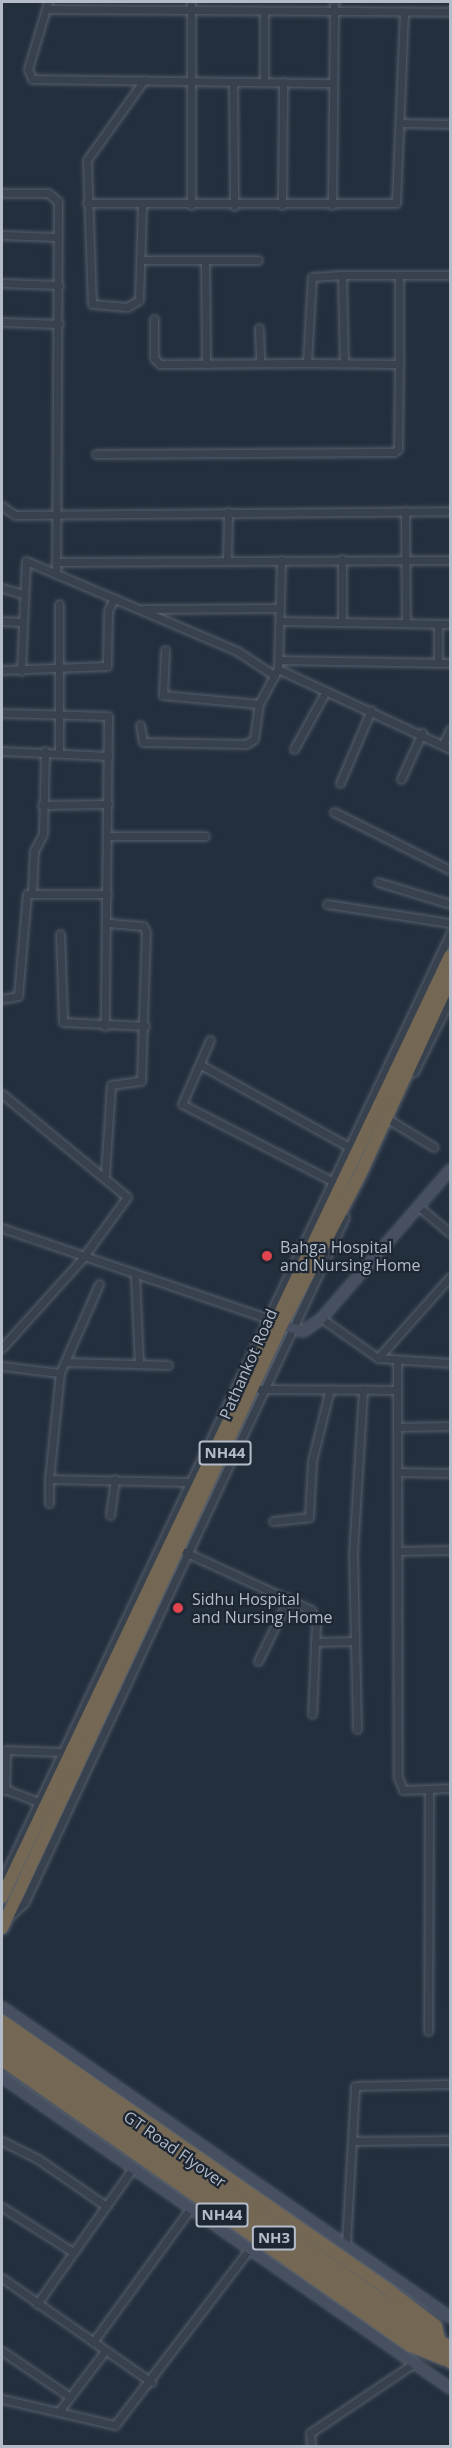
<!DOCTYPE html>
<html>
<head>
<meta charset="utf-8">
<style>
  body { margin:0 }
  #map { position:relative; width:452px; height:2448px; overflow:hidden; background:#242f3e; font-family:"Open Sans",sans-serif }
  div>[style] { position:absolute }
  [style*='--x'] { left:calc(var(--x)*1px); top:calc(var(--y)*1px); width:calc(var(--w)*1px); rotate:calc(var(--a)*1deg) }
  .roads { filter:drop-shadow(0 0 2px #565f6c) drop-shadow(0 0 2px #565f6c) }
  .street>* { height:7px; margin:-3.5px; padding:0 3.5px; transform-origin:3.5px; border-radius:3.5px; background:#38414e }
  .secondary>* { height:9px; margin:-4.5px; padding:0 4.5px; transform-origin:4.5px; border-radius:4.5px; background:#465061 }
  .highway>* { height:12px; margin:-6px; padding:0 6px; transform-origin:6px; border-radius:6px; background:#746855 }
  .dots>* { width:16px; height:16px; translate:-50% -50%; box-sizing:border-box; border:3px solid #1d2633; border-radius:50% }
  span { translate:-50% -50%; white-space:nowrap; text-align:center; line-height:1.15; -webkit-text-stroke:4.5px #1d2633; paint-order:stroke }
  .shield-label span { padding:2px 4px; background:#1d2633; border:2px solid; border-radius:4px; -webkit-text-stroke-width:0 }
  .shield-label { font-size:15px; color:#b4bcc9; font-weight:700 }
  .poi-label { font-size:16px; color:#b4bcc9 }
  .left { translate:0 -50%; text-align:left }
  .street-label { font-size:16px; color:#b4bcc9 }
  .frame { position:absolute; inset:0; border:3px solid #b4bcc9; pointer-events:none }
</style>
</head>
<body>
<div id="map">
  <div class="roads">
    <div class="street">
      <div style="--x:48;--y:2;--w:70;--a:106.6"></div>
      <div style="--x:28;--y:69;--w:11;--a:68"></div>
      <div style="--x:32;--y:79;--w:301;--a:0.8"></div>
      <div style="--x:46;--y:9;--w:404;--a:0.4"></div>
      <div style="--x:264;--y:12;--w:70;--a:90"></div>
      <div style="--x:233;--y:82;--w:124;--a:89.5"></div>
      <div style="--x:402;--y:123;--w:48;--a:1.2"></div>
      <div style="--x:2;--y:193;--w:46;--a:0"></div>
      <div style="--x:48;--y:193;--w:13;--a:39"></div>
      <div style="--x:58;--y:201;--w:371;--a:90.3"></div>
      <div style="--x:87;--y:203;--w:309;--a:0"></div>
      <div style="--x:396;--y:203;--w:191;--a:-87.6"></div>
      <div style="--x:142;--y:205;--w:95;--a:91.8"></div>
      <div style="--x:139;--y:300;--w:14;--a:150"></div>
      <div style="--x:127;--y:307;--w:35;--a:-175"></div>
      <div style="--x:92;--y:304;--w:144;--a:-92"></div>
      <div style="--x:87;--y:160;--w:98;--a:-54.5"></div>
      <div style="--x:191;--y:205;--w:203;--a:-90"></div>
      <div style="--x:282;--y:205;--w:123;--a:-89.5"></div>
      <div style="--x:332;--y:205;--w:203;--a:-89.4"></div>
      <div style="--x:2;--y:235;--w:55;--a:2.1"></div>
      <div style="--x:142;--y:260;--w:116;--a:0"></div>
      <div style="--x:205;--y:260;--w:104;--a:89.4"></div>
      <div style="--x:342;--y:275;--w:88;--a:88.7"></div>
      <div style="--x:399;--y:275;--w:89;--a:90"></div>
      <div style="--x:399;--y:364;--w:92;--a:-179.4"></div>
      <div style="--x:307;--y:363;--w:86;--a:-86.7"></div>
      <div style="--x:312;--y:277;--w:30;--a:-4"></div>
      <div style="--x:342;--y:275;--w:108;--a:0"></div>
      <div style="--x:2;--y:283;--w:57;--a:2"></div>
      <div style="--x:154;--y:319;--w:39;--a:90"></div>
      <div style="--x:154;--y:358;--w:8;--a:45"></div>
      <div style="--x:160;--y:364;--w:147;--a:-0.4"></div>
      <div style="--x:2;--y:322;--w:57;--a:2"></div>
      <div style="--x:259;--y:328;--w:34;--a:88"></div>
      <div style="--x:96;--y:454;--w:298;--a:-0.4"></div>
      <div style="--x:394;--y:452;--w:5;--a:-37"></div>
      <div style="--x:398;--y:449;--w:85;--a:-89.3"></div>
      <div style="--x:2;--y:506;--w:16;--a:35"></div>
      <div style="--x:15;--y:515;--w:435;--a:-0.5"></div>
      <div style="--x:405;--y:511;--w:112;--a:89.5"></div>
      <div style="--x:227;--y:561;--w:49;--a:-88.8"></div>
      <div style="--x:56;--y:562;--w:394;--a:-0.3"></div>
      <div style="--x:2;--y:588;--w:22;--a:16"></div>
      <div style="--x:59;--y:604;--w:148;--a:90"></div>
      <div style="--x:143;--y:609;--w:137;--a:-0.4"></div>
      <div style="--x:2;--y:621;--w:20;--a:3"></div>
      <div style="--x:280;--y:621;--w:170;--a:1"></div>
      <div style="--x:342;--y:622;--w:63;--a:-90"></div>
      <div style="--x:438;--y:624;--w:39;--a:90"></div>
      <div style="--x:165;--y:650;--w:45;--a:92.5"></div>
      <div style="--x:163;--y:695;--w:96;--a:5.4"></div>
      <div style="--x:279;--y:660;--w:171;--a:1"></div>
      <div style="--x:278;--y:669;--w:190;--a:24.9"></div>
      <div style="--x:2;--y:670;--w:105;--a:-2.2"></div>
      <div style="--x:107;--y:666;--w:55;--a:-89"></div>
      <div style="--x:108;--y:611;--w:14;--a:-65"></div>
      <div style="--x:21;--y:671;--w:110;--a:-87.4"></div>
      <div style="--x:26;--y:561;--w:229;--a:23.1"></div>
      <div style="--x:237;--y:651;--w:45;--a:33.3"></div>
      <div style="--x:2;--y:713;--w:106;--a:1.6"></div>
      <div style="--x:108;--y:716;--w:310;--a:90.6"></div>
      <div style="--x:140;--y:725;--w:17;--a:80"></div>
      <div style="--x:143;--y:742;--w:103;--a:1.1"></div>
      <div style="--x:246;--y:744;--w:9;--a:-32"></div>
      <div style="--x:254;--y:739;--w:35;--a:-82"></div>
      <div style="--x:259;--y:704;--w:40;--a:-62"></div>
      <div style="--x:278;--y:669;--w:109;--a:-88.4"></div>
      <div style="--x:443;--y:745;--w:17;--a:-66"></div>
      <div style="--x:294;--y:749;--w:66;--a:-61.1"></div>
      <div style="--x:2;--y:751;--w:106;--a:2.7"></div>
      <div style="--x:401;--y:779;--w:51;--a:-65.5"></div>
      <div style="--x:340;--y:783;--w:79;--a:-67"></div>
      <div style="--x:42;--y:805;--w:66;--a:-0.9"></div>
      <div style="--x:334;--y:812;--w:130;--a:26.6"></div>
      <div style="--x:108;--y:836;--w:97;--a:0"></div>
      <div style="--x:378;--y:882;--w:75;--a:17"></div>
      <div style="--x:32;--y:893;--w:42;--a:-87.3"></div>
      <div style="--x:34;--y:851;--w:19;--a:-62"></div>
      <div style="--x:43;--y:834;--w:83;--a:-88.6"></div>
      <div style="--x:327;--y:904;--w:124;--a:8.8"></div>
      <div style="--x:60;--y:934;--w:88;--a:88"></div>
      <div style="--x:63;--y:1022;--w:82;--a:2.8"></div>
      <div style="--x:2;--y:999;--w:16;--a:-11"></div>
      <div style="--x:18;--y:996;--w:102;--a:-85"></div>
      <div style="--x:27;--y:894;--w:80;--a:0"></div>
      <div style="--x:210;--y:1040;--w:70;--a:113.6"></div>
      <div style="--x:182;--y:1104;--w:169;--a:27.2"></div>
      <div style="--x:201;--y:1065;--w:169;--a:29"></div>
      <div style="--x:414;--y:1072;--w:81;--a:-63.7"></div>
      <div style="--x:2;--y:1094;--w:162;--a:39.5"></div>
      <div style="--x:127;--y:1197;--w:77;--a:126"></div>
      <div style="--x:82;--y:1259;--w:120;--a:132"></div>
      <div style="--x:391;--y:1121;--w:50;--a:31.2"></div>
      <div style="--x:105;--y:1175;--w:90;--a:-86.2"></div>
      <div style="--x:111;--y:1085;--w:30;--a:-8"></div>
      <div style="--x:141;--y:1081;--w:149;--a:-88.1"></div>
      <div style="--x:146;--y:932;--w:7;--a:-117"></div>
      <div style="--x:143;--y:926;--w:37;--a:-175"></div>
      <div style="--x:418;--y:1206;--w:42;--a:40.2"></div>
      <div style="--x:2;--y:1228;--w:282;--a:18.8"></div>
      <div style="--x:135;--y:1276;--w:88;--a:87.4"></div>
      <div style="--x:99;--y:1284;--w:97;--a:113.7"></div>
      <div style="--x:60;--y:1373;--w:107;--a:95.9"></div>
      <div style="--x:49;--y:1479;--w:138;--a:1.2"></div>
      <div style="--x:321;--y:1318;--w:70;--a:35.1"></div>
      <div style="--x:378;--y:1358;--w:72;--a:4"></div>
      <div style="--x:378;--y:1358;--w:108;--a:-48.4"></div>
      <div style="--x:397;--y:1360;--w:417;--a:89.9"></div>
      <div style="--x:398;--y:1777;--w:14;--a:69"></div>
      <div style="--x:403;--y:1790;--w:26;--a:-2"></div>
      <div style="--x:429;--y:1789;--w:242;--a:90.2"></div>
      <div style="--x:65;--y:1362;--w:103;--a:1.7"></div>
      <div style="--x:2;--y:1366;--w:58;--a:6.9"></div>
      <div style="--x:259;--y:1389;--w:138;--a:0.4"></div>
      <div style="--x:397;--y:1427;--w:53;--a:-1.1"></div>
      <div style="--x:397;--y:1472;--w:53;--a:1.1"></div>
      <div style="--x:49;--y:1479;--w:24;--a:90"></div>
      <div style="--x:110;--y:1515;--w:36;--a:-82"></div>
      <div style="--x:273;--y:1521;--w:36;--a:-6"></div>
      <div style="--x:309;--y:1517;--w:56;--a:-86.9"></div>
      <div style="--x:312;--y:1461;--w:74;--a:-76"></div>
      <div style="--x:397;--y:1551;--w:53;--a:-1.1"></div>
      <div style="--x:185;--y:1552;--w:139;--a:24.7"></div>
      <div style="--x:311;--y:1610;--w:15;--a:70"></div>
      <div style="--x:316;--y:1624;--w:90;--a:92.5"></div>
      <div style="--x:315;--y:1642;--w:40;--a:-1.4"></div>
      <div style="--x:258;--y:1661;--w:70;--a:-63.8"></div>
      <div style="--x:357;--y:1729;--w:175;--a:-91.3"></div>
      <div style="--x:353;--y:1554;--w:165;--a:-86.5"></div>
      <div style="--x:2;--y:1788;--w:39;--a:21"></div>
      <div style="--x:429;--y:1789;--w:21;--a:-3"></div>
      <div style="--x:5;--y:1790;--w:40;--a:-88.6"></div>
      <div style="--x:6;--y:1750;--w:56;--a:2"></div>
      <div style="--x:2;--y:1880;--w:1047;--a:-64.66"></div>
      <div style="--x:9;--y:1917;--w:21;--a:-43"></div>
      <div style="--x:24;--y:1903;--w:757;--a:-64.92"></div>
      <div style="--x:2;--y:2141;--w:40;--a:26.6"></div>
      <div style="--x:38;--y:2159;--w:83;--a:34.7"></div>
      <div style="--x:353;--y:2141;--w:97;--a:-0.6"></div>
      <div style="--x:2;--y:2207;--w:84;--a:32.4"></div>
      <div style="--x:346;--y:2244;--w:158;--a:-86.7"></div>
      <div style="--x:355;--y:2086;--w:95;--a:-1.2"></div>
      <div style="--x:2;--y:2278;--w:182;--a:34.9"></div>
      <div style="--x:37;--y:2304;--w:166;--a:-54.8"></div>
      <div style="--x:93;--y:2342;--w:165;--a:-53.9"></div>
      <div style="--x:2;--y:2351;--w:82;--a:34.1"></div>
      <div style="--x:2;--y:2399;--w:116;--a:13"></div>
      <div style="--x:115;--y:2425;--w:220;--a:-52.6"></div>
      <div style="--x:60;--y:2410;--w:74;--a:-52.7"></div>
      <div style="--x:311;--y:2446;--w:13;--a:-94"></div>
      <div style="--x:310;--y:2433;--w:125;--a:-33.9"></div>
    </div>
    <div class="secondary">
      <div style="--x:277;--y:1323;--w:27;--a:17"></div>
      <div style="--x:303;--y:1331;--w:22;--a:-36"></div>
      <div style="--x:321;--y:1318;--w:197;--a:-49.1"></div>
      <div style="--x:2;--y:2007;--w:545;--a:34.68"></div>
      <div style="--x:2;--y:2077;--w:545;--a:34.77"></div>
    </div>
    <div class="highway">
      <div style="--x:2;--y:1897;--w:1042;--a:-64.54"></div>
      <div style="--x:2;--y:1928;--w:664;--a:-65.13"></div>
      <div style="--x:281;--y:1326;--w:170;--a:-62.4"></div>
      <div style="--x:360;--y:1175;--w:216;--a:-65.3"></div>
      <div style="--x:2;--y:2021;--w:473;--a:34.8"></div>
      <div style="--x:390;--y:2291;--w:58;--a:37.3"></div>
      <div style="--x:436;--y:2326;--w:14;--a:78"></div>
      <div style="--x:2;--y:2034;--w:547;--a:35.03"></div>
      <div style="--x:2;--y:2047;--w:548;--a:35.11"></div>
      <div style="--x:2;--y:2060;--w:499;--a:35"></div>
      <div style="--x:411;--y:2346;--w:35;--a:22"></div>
    </div>
  </div>
  <div class="dots">
    <div style="left:267px;top:1256px;background:#e0444e"></div>
    <div style="left:178px;top:1608px;background:#e0444e"></div>
  </div>
  <div class="shield-label">
    <span style="left:225px;top:1453px">NH44</span>
    <span style="left:222px;top:2215px">NH44</span>
    <span style="left:274px;top:2238px">NH3</span>
  </div>
  <div class="poi-label">
    <span class="left" style="left:280px;top:1256px">Bahga Hospital<br>and Nursing Home</span>
    <span class="left" style="left:192px;top:1608px">Sidhu Hospital<br>and Nursing Home</span>
  </div>
  <div class="street-label">
    <span style="left:248px;top:1364px;rotate:-66deg">Pathankot Road</span>
    <span style="left:175px;top:2149px;rotate:35deg">GT Road Flyover</span>
  </div>
  <div class="frame"></div>
</div>
</body>
</html>
